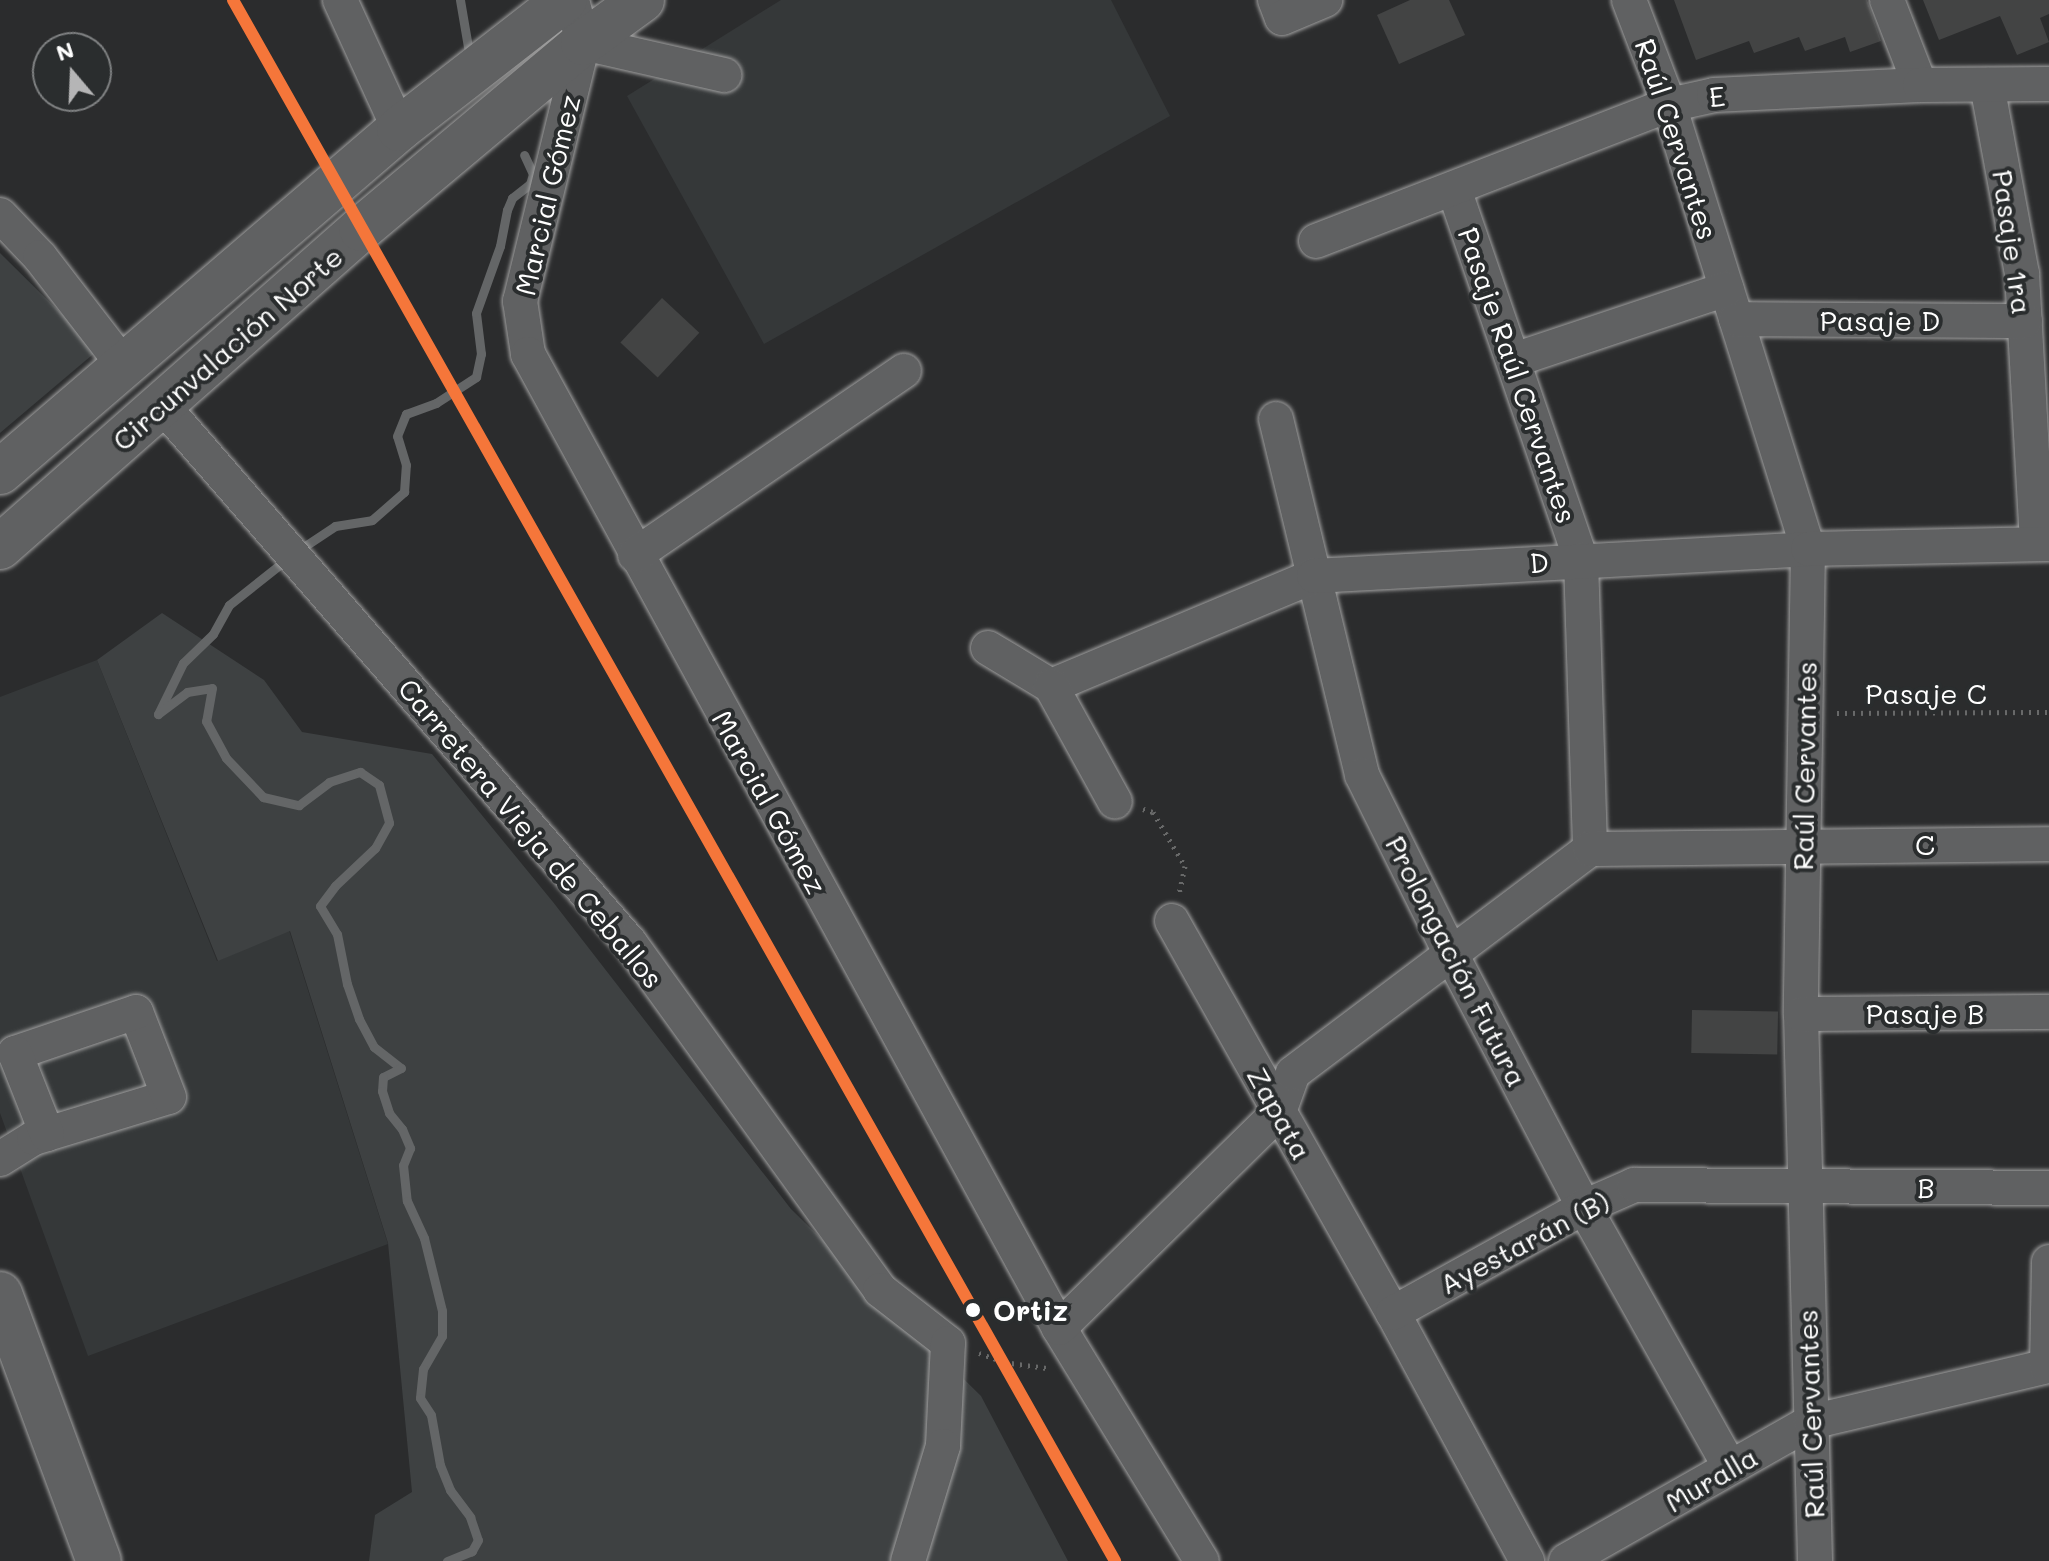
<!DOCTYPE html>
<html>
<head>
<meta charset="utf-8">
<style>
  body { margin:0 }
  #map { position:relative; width:2049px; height:1561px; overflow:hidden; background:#2b2c2d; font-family:Mali,sans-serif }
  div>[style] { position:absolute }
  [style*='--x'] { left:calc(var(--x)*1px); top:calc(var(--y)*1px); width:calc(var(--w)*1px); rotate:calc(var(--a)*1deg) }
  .built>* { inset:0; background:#353839 }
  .green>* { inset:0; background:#3e4142 }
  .stream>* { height:9px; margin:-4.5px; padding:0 4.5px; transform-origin:4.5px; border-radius:4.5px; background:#646667 }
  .building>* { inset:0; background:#434444; transform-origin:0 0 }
  .path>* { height:5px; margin-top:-2.5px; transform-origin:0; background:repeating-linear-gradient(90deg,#686969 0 2px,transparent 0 8px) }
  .roads { filter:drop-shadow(0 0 2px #a0a0a0) drop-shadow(0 0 2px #a0a0a0) }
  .minor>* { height:34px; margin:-17px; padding:0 17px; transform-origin:17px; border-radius:17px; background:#606162 }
  .major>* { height:44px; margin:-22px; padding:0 22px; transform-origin:22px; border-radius:22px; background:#606162 }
  .highway>* { height:44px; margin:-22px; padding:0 22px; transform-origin:22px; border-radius:22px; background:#606162 }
  .rail-1>* { height:12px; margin:-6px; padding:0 6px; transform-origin:6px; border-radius:6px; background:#f5763a }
  .dots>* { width:22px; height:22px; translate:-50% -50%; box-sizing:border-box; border:4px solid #2a2d2e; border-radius:50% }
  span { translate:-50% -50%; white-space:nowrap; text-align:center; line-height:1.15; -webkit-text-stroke:8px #2a2d2e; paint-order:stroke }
  .street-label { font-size:28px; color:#fff }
  .stop-label { font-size:28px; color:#fff; font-weight:700 }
  .left { translate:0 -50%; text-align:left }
  .north { position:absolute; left:32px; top:32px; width:80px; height:80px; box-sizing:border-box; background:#2a2d2e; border:2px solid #7f8182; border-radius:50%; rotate:341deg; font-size:22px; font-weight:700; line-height:32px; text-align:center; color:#fff }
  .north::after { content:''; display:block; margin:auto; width:28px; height:36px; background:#b5b5b6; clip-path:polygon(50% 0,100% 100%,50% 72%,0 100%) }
</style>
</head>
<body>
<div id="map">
  <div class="built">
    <div style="clip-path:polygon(781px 0,1111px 0,1170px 116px,764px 344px,627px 96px)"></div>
    <div style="clip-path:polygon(97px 660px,217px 961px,289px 930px,388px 1244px,88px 1356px,0 1113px,0 697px)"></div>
  </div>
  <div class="green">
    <div style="clip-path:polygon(0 253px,98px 350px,0 433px)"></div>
    <div style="clip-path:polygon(162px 613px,264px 680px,302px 732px,432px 754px,553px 902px,791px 1209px,981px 1396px,1068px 1561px,369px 1561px,375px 1515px,412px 1492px,388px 1243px,290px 931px,218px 961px,97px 660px)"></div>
  </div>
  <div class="stream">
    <div style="--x:460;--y:0;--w:48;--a:80.3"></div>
    <div style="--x:299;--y:550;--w:43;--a:-33.7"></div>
    <div style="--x:335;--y:526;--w:37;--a:-9"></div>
    <div style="--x:372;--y:520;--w:43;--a:-41.2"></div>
    <div style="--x:404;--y:492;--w:27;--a:-86"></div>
    <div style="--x:406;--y:465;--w:30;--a:-107"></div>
    <div style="--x:397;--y:436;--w:24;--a:-68"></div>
    <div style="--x:406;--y:414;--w:32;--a:-20"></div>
    <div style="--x:436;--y:403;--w:48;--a:-33"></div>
    <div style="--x:476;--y:377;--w:24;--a:-78"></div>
    <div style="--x:481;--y:354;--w:41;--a:-97"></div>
    <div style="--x:476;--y:313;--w:71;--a:-70.3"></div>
    <div style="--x:500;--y:246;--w:37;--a:-79"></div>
    <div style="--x:507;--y:210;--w:13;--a:-67"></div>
    <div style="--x:512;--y:198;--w:23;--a:-38"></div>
    <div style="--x:530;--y:184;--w:10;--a:-73"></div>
    <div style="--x:533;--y:174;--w:21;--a:-115"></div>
    <div style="--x:287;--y:559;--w:74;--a:141.6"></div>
    <div style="--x:229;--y:605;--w:33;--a:119"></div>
    <div style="--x:213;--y:634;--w:42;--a:136"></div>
    <div style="--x:183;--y:663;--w:57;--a:116.1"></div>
    <div style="--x:158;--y:714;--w:36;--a:-37"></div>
    <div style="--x:187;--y:692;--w:25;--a:-9"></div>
    <div style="--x:212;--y:688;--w:34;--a:100"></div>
    <div style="--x:206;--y:721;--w:42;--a:61.6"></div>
    <div style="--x:226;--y:758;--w:54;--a:46.5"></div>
    <div style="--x:263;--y:797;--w:37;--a:13"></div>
    <div style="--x:299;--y:805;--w:38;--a:-37"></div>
    <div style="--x:329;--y:782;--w:33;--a:-18"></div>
    <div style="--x:360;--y:772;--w:23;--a:34"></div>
    <div style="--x:379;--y:785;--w:39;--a:75"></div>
    <div style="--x:389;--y:823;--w:29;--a:119"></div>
    <div style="--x:375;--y:848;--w:55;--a:136.5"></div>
    <div style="--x:335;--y:886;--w:25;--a:127"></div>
    <div style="--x:320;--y:906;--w:33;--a:59"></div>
    <div style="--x:337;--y:934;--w:51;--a:78.7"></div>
    <div style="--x:347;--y:984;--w:37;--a:71"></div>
    <div style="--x:359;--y:1019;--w:32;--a:62"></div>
    <div style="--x:374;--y:1047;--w:34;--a:38"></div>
    <div style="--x:401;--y:1068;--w:20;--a:153"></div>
    <div style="--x:383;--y:1077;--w:14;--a:94"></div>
    <div style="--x:382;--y:1091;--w:23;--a:72"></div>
    <div style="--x:389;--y:1113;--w:21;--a:51"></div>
    <div style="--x:402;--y:1129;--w:21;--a:67"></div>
    <div style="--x:410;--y:1148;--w:18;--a:112"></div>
    <div style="--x:403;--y:1165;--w:36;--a:84"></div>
    <div style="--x:407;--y:1201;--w:41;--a:65.3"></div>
    <div style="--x:424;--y:1238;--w:75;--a:76.1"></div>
    <div style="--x:442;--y:1311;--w:25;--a:90"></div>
    <div style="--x:442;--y:1336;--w:38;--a:120"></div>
    <div style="--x:423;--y:1369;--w:29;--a:96"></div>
    <div style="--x:420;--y:1398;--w:20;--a:57"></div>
    <div style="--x:431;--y:1415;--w:51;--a:79.8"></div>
    <div style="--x:440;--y:1465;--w:27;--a:68"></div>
    <div style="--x:450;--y:1490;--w:34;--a:53"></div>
    <div style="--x:470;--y:1517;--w:24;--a:71"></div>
    <div style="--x:478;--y:1540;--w:13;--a:119"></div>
    <div style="--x:472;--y:1551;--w:27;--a:158"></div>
  </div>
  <div class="building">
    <div style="clip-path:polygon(1410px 0,1449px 0,1465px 35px,1399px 64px,1377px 15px)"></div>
    <div style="clip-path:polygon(1674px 0,1867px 0,1881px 41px,1850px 52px,1845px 37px,1805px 51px,1799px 37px,1754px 53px,1749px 41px,1696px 60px)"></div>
    <div style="clip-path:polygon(1923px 0,2049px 0,2049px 14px,2040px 18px,2049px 42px,2017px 55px,2000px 16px,1939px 40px)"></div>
    <div style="left:662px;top:298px;width:51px;height:61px;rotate:43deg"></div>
    <div style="left:1692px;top:1010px;width:86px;height:43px;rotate:1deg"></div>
  </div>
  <div class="path">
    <div style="--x:1837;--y:713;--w:212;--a:-0.3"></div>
    <div style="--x:1143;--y:809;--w:10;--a:17"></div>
    <div style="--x:1153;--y:812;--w:63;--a:59.3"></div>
    <div style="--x:1185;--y:866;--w:29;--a:102"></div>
    <div style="--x:979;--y:1353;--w:27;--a:20"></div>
    <div style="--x:1004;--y:1362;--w:43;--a:7.9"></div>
  </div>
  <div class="roads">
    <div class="minor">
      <div style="--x:340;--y:0;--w:142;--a:65.4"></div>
      <div style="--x:572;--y:0;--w:44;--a:75.7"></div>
      <div style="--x:583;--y:43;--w:266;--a:103.7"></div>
      <div style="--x:520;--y:301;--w:54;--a:81.4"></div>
      <div style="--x:528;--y:354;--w:1109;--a:61.4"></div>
      <div style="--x:1059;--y:1328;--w:273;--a:58.5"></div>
      <div style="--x:1275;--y:0;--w:19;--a:69"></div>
      <div style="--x:1282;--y:18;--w:47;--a:-22.7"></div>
      <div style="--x:1629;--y:0;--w:112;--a:69.1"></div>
      <div style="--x:1669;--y:105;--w:465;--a:72.6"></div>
      <div style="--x:1808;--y:549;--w:465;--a:90.9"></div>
      <div style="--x:1801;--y:1014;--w:547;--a:88.53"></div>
      <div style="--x:1887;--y:0;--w:91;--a:68.8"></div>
      <div style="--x:583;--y:43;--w:145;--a:12.8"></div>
      <div style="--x:1987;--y:85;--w:192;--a:79.5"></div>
      <div style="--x:2022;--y:274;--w:270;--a:86.8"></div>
      <div style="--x:1454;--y:189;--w:392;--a:71.1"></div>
      <div style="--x:1581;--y:560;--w:289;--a:88.2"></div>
      <div style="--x:0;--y:215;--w:58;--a:46.4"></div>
      <div style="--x:40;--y:257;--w:134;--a:52.3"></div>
      <div style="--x:1316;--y:241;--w:378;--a:-21.1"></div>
      <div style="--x:1669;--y:105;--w:46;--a:-12.5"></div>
      <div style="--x:1714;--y:95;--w:206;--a:-2.8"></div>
      <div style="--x:1920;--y:85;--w:129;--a:-0.4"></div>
      <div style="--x:1736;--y:319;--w:289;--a:0.4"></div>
      <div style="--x:1514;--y:360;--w:224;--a:-18.5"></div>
      <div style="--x:162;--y:405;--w:713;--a:48.98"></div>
      <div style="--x:630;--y:943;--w:428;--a:54.2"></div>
      <div style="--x:880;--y:1290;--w:86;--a:37.9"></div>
      <div style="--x:948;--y:1343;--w:103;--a:92.8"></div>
      <div style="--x:943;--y:1446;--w:120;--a:106.9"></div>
      <div style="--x:1276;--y:419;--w:366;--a:76.4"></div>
      <div style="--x:1362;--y:775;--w:200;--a:63.6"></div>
      <div style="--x:1451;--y:954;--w:286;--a:62.3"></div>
      <div style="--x:1584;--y:1207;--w:298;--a:60.7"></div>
      <div style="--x:635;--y:555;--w:326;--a:-34.4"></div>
      <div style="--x:988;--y:648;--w:74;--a:31.1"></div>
      <div style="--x:1051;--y:686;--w:285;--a:-22.7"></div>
      <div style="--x:1314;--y:576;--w:495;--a:-3.1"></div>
      <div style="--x:1808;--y:549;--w:241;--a:-1.2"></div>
      <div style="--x:1051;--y:686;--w:132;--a:61.1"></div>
      <div style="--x:1172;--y:921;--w:450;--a:60.6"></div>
      <div style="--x:1393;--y:1313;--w:282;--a:61.6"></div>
      <div style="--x:1801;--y:1014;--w:248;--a:-0.5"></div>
      <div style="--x:0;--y:1159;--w:40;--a:-32"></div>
      <div style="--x:34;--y:1138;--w:14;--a:-17"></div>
      <div style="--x:47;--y:1134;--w:127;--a:-16.9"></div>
      <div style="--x:169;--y:1097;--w:91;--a:-111.2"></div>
      <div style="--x:136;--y:1012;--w:128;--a:161.3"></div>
      <div style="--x:15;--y:1053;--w:87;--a:68.4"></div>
      <div style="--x:1393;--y:1313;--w:218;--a:-29"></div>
      <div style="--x:1584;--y:1207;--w:55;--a:-23.7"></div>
      <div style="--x:1634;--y:1185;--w:415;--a:0.4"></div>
      <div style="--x:1059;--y:1328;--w:308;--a:-44.5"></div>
      <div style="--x:1279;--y:1112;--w:41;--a:-70.3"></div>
      <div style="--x:1293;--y:1073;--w:372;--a:-37"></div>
      <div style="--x:1590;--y:849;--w:459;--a:-0.6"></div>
      <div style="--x:1566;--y:1561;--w:282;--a:-29.6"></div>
      <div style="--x:1811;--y:1422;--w:243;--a:-13.3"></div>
      <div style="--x:2047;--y:1366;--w:104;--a:-88.9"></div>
    </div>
    <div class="major">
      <div style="--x:0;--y:1294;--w:285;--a:69.7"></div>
    </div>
    <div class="highway">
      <div style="--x:0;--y:472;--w:526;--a:-40.68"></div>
      <div style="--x:399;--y:129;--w:210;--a:-37.9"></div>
      <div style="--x:0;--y:547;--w:481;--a:-41.4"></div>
      <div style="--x:361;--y:229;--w:290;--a:-40"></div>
      <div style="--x:583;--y:43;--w:73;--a:-36.1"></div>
    </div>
  </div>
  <div class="rail-1">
    <div style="--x:233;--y:0;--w:1793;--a:60.53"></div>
  </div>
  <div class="dots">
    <div style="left:973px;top:1310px;background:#fff"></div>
  </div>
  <div class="street-label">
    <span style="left:1717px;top:96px;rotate:-7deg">E</span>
    <span style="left:1677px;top:139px;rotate:72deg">Raúl Cervantes</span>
    <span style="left:547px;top:195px;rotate:-77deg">Marcial Gómez</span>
    <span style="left:2013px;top:242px;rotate:82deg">Pasaje 1ra</span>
    <span style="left:1880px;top:320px">Pasaje D</span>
    <span style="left:227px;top:348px;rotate:-41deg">Circunvalación Norte</span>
    <span style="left:1518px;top:375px;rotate:71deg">Pasaje Raúl Cervantes</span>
    <span style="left:1539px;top:562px;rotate:-3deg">D</span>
    <span style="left:1926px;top:693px">Pasaje C</span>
    <span style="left:1804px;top:766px;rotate:-89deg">Raúl Cervantes</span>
    <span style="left:770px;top:802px;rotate:61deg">Marcial Gómez</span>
    <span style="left:531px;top:833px;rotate:50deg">Carretera Vieja de Ceballos</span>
    <span style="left:1925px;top:844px">C</span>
    <span style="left:1457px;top:961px;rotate:63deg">Prolongación Futura</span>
    <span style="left:1925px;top:1013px">Pasaje B</span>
    <span style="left:1280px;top:1113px;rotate:61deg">Zapata</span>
    <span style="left:1926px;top:1187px">B</span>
    <span style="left:1524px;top:1242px;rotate:-28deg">Ayestarán (B)</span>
    <span style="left:1810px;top:1414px;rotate:-92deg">Raúl Cervantes</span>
    <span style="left:1711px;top:1479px;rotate:-30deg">Muralla</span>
  </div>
  <div class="stop-label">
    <span class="left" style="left:993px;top:1310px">Ortiz</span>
  </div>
  <div class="north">N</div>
</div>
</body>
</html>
